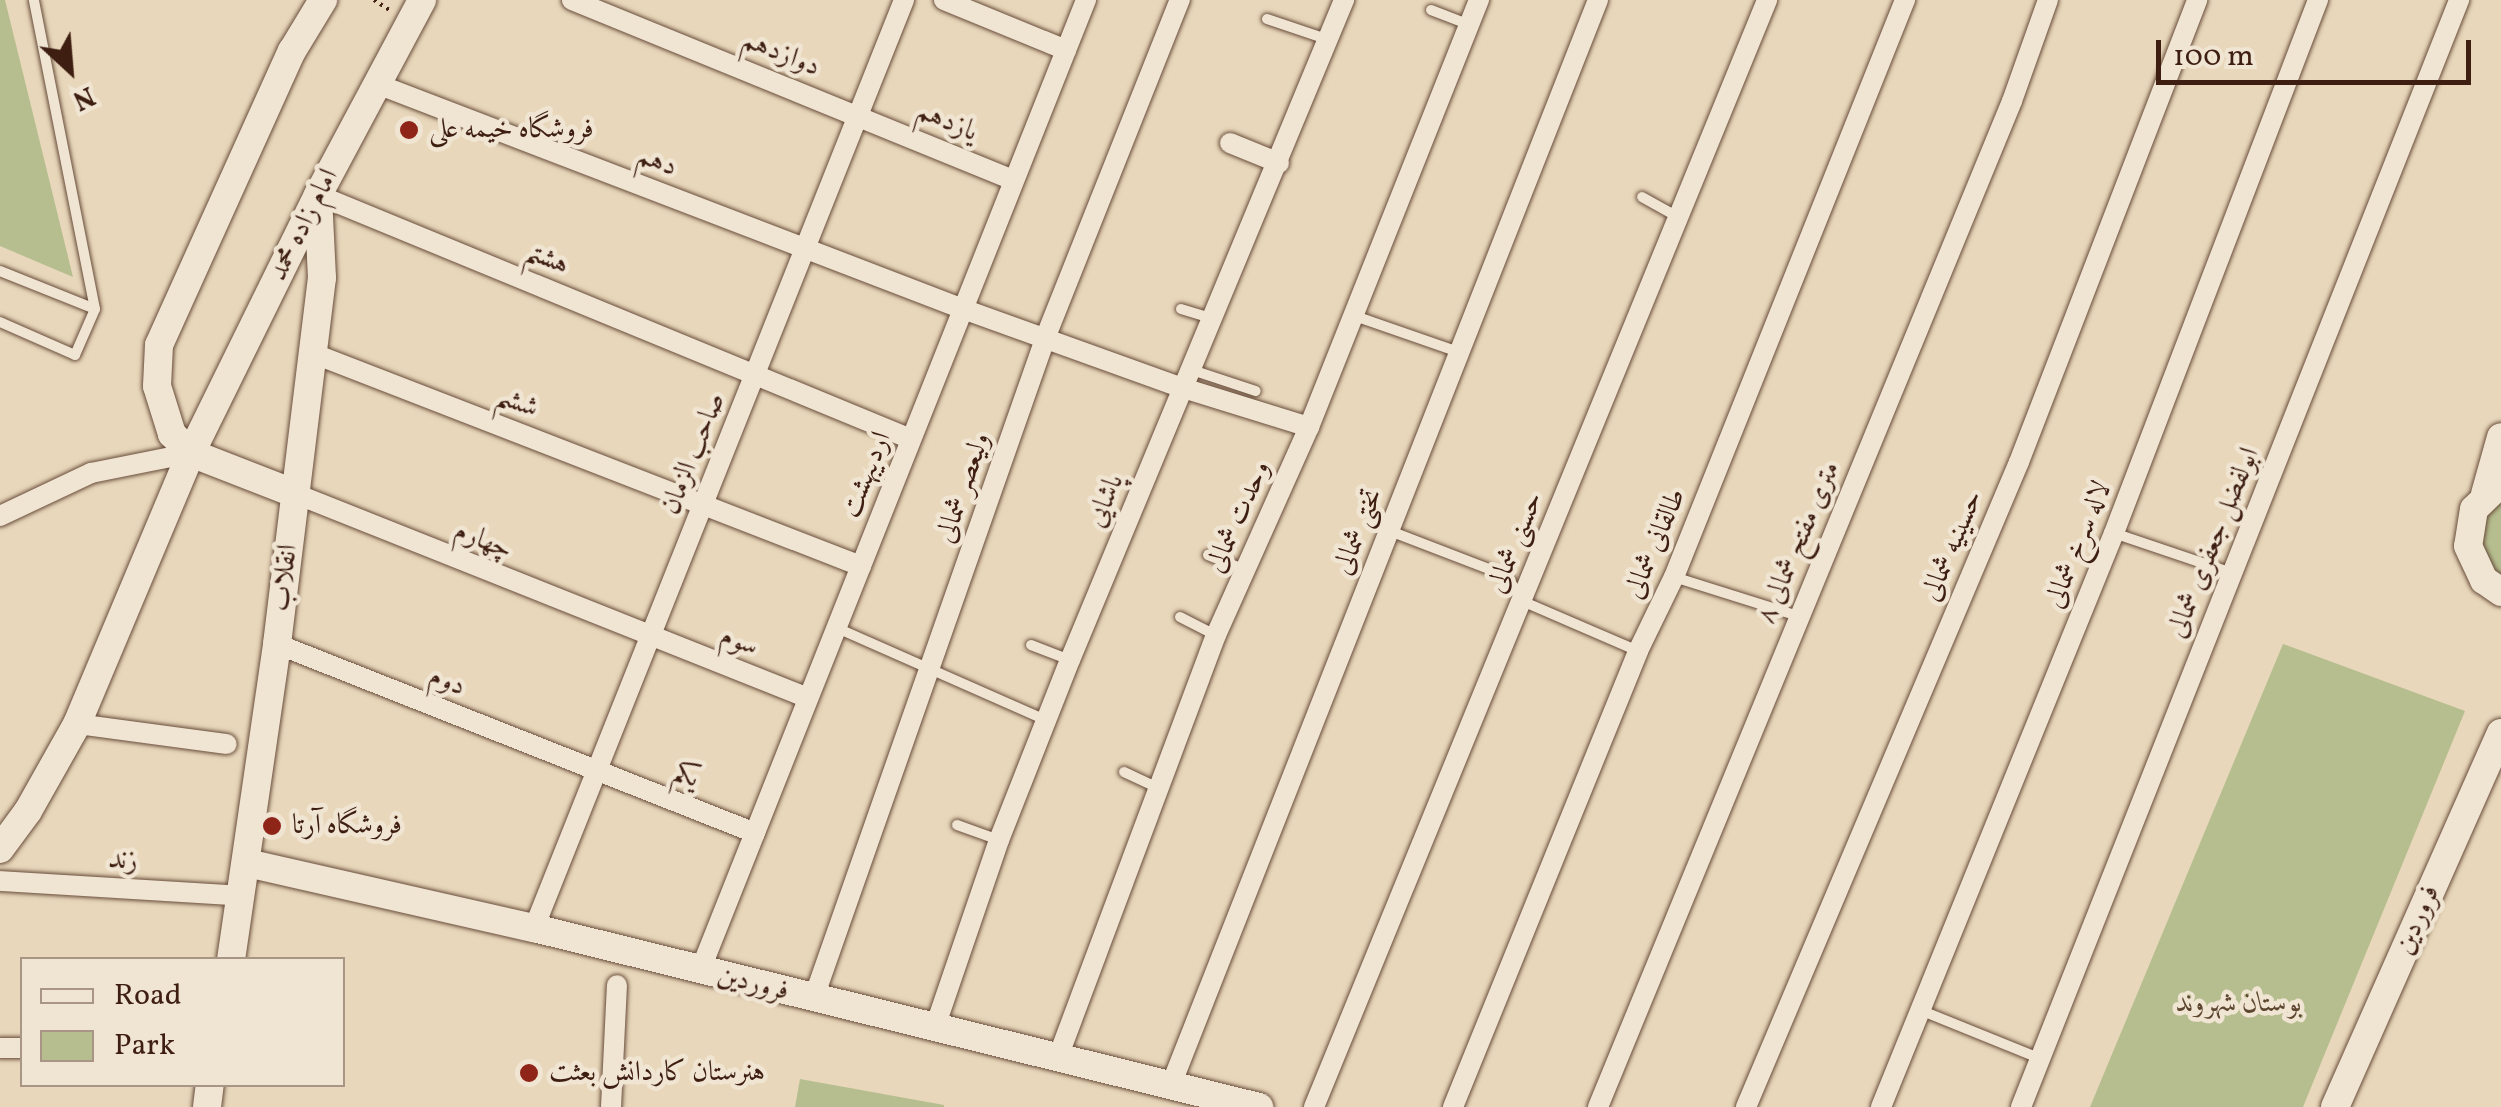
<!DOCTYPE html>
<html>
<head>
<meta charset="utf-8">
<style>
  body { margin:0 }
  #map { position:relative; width:2501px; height:1107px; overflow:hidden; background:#e8d7ba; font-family:Vollkorn,Amiri,serif }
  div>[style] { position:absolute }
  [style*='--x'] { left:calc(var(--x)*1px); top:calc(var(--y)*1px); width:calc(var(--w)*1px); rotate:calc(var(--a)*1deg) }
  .green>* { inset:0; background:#b6be8f }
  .path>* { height:4px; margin-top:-2px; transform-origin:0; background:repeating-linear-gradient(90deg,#3e1e11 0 2.5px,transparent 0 7.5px) }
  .roads { filter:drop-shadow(0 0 2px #684c3b) drop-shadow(0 0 2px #684c3b) }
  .lane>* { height:10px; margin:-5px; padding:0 5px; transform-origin:5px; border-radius:5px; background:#f0e5d2 }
  .street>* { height:20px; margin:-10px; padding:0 10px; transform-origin:10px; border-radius:10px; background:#f0e5d2 }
  .secondary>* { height:28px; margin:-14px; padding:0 14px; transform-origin:14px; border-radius:14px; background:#f0e5d2 }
  .dots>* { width:28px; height:28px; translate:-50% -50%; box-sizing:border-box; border:5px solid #f0e5d2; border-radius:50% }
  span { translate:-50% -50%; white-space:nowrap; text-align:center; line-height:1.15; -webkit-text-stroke:9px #f0e5d2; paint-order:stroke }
  .street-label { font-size:28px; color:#3e1e11 }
  .poi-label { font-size:28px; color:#3e1e11 }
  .left { translate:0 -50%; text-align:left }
  .park-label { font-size:28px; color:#5c4630; font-style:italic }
  .legend { position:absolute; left:20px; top:957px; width:325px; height:130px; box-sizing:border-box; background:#f0e5d2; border:2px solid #a99585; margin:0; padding:12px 18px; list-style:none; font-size:30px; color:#3e1e11 }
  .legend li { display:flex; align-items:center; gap:20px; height:50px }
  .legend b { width:50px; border:2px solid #a99585 }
  .north { position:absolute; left:20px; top:20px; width:100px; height:100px; -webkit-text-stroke:8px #f0e5d2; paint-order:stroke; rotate:154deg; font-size:28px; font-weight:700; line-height:40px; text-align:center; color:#3e1e11 }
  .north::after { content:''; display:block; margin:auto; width:35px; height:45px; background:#3e1e11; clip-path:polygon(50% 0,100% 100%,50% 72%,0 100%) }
  .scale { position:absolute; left:2156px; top:40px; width:315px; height:45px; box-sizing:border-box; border:5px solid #3e1e11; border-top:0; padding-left:12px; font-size:30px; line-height:35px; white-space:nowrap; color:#3e1e11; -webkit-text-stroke:8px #f0e5d2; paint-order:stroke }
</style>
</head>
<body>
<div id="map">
  <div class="green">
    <div style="clip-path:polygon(0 0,5px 0,73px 277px,0 246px)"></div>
    <div style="clip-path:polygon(2501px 493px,2501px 587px,2474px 530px)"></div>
    <div style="clip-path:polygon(2283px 644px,2465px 711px,2303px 1107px,2090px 1107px)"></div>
    <div style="clip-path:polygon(800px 1079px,944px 1105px,944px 1107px,795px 1107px)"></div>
  </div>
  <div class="path">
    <div style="--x:374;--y:0;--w:20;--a:33"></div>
  </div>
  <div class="roads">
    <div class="lane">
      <div style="--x:1431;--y:10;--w:40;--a:21"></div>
      <div style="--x:1267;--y:19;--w:65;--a:18.7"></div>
      <div style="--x:1642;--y:197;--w:41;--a:29.1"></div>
      <div style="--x:0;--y:271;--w:102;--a:21.8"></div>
      <div style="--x:1181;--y:309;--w:31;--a:17"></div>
      <div style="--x:1352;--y:315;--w:112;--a:19.2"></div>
      <div style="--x:0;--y:322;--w:82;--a:23.7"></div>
      <div style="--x:75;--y:355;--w:50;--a:-66.5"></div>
      <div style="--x:95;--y:309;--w:315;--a:-101.2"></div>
      <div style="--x:1192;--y:370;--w:67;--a:18.2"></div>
      <div style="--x:1390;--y:531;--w:125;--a:21"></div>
      <div style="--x:1507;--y:576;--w:29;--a:59"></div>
      <div style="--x:1522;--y:601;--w:126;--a:23.3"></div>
      <div style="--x:2114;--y:533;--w:125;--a:18.7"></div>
      <div style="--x:1208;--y:555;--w:40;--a:22"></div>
      <div style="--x:1674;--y:577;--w:130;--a:17.5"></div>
      <div style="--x:1180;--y:617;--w:39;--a:27"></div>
      <div style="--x:837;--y:628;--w:228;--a:23.8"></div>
      <div style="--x:1031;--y:645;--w:42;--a:21"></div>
      <div style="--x:1124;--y:772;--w:38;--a:25"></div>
      <div style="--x:957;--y:825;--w:45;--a:19.7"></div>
      <div style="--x:1920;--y:1010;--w:128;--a:22"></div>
    </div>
    <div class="street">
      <div style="--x:572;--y:0;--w:477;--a:22.2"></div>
      <div style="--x:944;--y:0;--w:132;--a:22.3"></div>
      <div style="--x:377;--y:84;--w:628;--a:21"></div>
      <div style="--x:963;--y:309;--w:234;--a:19.8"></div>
      <div style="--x:1183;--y:388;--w:132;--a:17.2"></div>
      <div style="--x:1230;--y:143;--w:53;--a:22.2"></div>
      <div style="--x:318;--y:195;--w:641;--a:22.37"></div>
      <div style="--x:312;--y:353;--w:589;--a:21.21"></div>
      <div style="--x:296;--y:494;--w:551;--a:21.72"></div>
      <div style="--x:0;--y:516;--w:101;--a:-25.3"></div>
      <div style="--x:91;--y:473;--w:102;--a:-11.3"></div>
      <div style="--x:277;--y:644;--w:514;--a:21.57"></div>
      <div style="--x:77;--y:724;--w:151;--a:7.6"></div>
      <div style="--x:0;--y:881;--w:242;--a:3.5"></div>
      <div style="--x:534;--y:928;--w:999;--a:-68.26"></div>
      <div style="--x:700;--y:971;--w:1045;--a:-68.32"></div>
      <div style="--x:813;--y:1000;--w:704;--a:-70.66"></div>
      <div style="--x:1046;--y:336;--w:362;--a:-68.3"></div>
      <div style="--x:934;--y:1030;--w:201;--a:-71.1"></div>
      <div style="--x:999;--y:840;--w:193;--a:-68.5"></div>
      <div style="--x:1070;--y:660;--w:715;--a:-67.45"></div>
      <div style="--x:0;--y:1048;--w:22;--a:0"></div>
      <div style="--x:1057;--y:1060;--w:454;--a:-69.5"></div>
      <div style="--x:1216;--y:635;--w:228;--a:-65.9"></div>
      <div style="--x:1309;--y:427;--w:460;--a:-68.3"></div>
      <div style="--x:1171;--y:1085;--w:1166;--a:-68.52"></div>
      <div style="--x:611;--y:1107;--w:122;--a:-87.2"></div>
      <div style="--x:1314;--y:1107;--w:1196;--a:-67.74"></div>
      <div style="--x:1453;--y:1107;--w:492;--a:-67.9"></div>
      <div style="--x:1638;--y:651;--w:82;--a:-64.1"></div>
      <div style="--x:1674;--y:577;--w:622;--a:-68.18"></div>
      <div style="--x:1598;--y:1107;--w:1088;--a:-67.63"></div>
      <div style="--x:2012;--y:101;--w:107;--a:-70.4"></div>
      <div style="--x:1746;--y:1107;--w:700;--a:-67.06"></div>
      <div style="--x:2019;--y:462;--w:495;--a:-68.9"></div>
      <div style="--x:1881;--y:1107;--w:619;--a:-67.91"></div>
      <div style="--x:2114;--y:533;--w:571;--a:-69.06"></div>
      <div style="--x:2021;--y:1107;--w:1191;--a:-68.41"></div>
    </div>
    <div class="secondary">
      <div style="--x:2501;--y:483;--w:37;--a:136"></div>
      <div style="--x:2474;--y:509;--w:37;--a:99"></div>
      <div style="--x:2468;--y:546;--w:38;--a:65"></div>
      <div style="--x:2484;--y:580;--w:21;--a:35"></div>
      <div style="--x:296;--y:494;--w:113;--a:-158.7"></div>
      <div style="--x:191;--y:453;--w:27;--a:-135"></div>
      <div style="--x:172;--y:434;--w:50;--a:-107.4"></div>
      <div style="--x:157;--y:386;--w:41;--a:-87.2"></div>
      <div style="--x:159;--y:345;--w:323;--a:-65.7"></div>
      <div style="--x:292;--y:51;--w:60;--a:-58.7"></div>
      <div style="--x:2485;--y:494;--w:59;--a:-74.3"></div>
      <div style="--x:0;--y:849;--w:47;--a:-53.6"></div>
      <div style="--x:28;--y:811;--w:100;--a:-60.6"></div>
      <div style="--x:77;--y:724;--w:294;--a:-67.2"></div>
      <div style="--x:191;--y:453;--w:288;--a:-63.8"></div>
      <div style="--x:318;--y:195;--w:221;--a:-61.9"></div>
      <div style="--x:247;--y:863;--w:294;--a:12.8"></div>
      <div style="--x:534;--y:928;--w:747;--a:13.87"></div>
      <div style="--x:231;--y:960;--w:319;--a:-81.7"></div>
      <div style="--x:277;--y:644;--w:369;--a:-83"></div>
      <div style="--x:322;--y:278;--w:81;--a:-92.8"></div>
      <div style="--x:207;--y:1107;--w:23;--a:-83"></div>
      <div style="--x:2335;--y:1107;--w:409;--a:-66.1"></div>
    </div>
  </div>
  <div class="dots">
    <div style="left:409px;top:130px;background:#8f2418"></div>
    <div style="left:272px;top:826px;background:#8f2418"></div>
    <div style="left:529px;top:1073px;background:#8f2418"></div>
  </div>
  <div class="street-label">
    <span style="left:781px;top:54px;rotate:22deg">دوازدهم</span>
    <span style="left:947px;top:122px;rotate:23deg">یازدهم</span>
    <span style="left:657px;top:162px;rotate:21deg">دهم</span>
    <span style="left:304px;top:225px;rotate:-63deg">امام زاده محمد</span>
    <span style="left:547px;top:259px;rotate:22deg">هشتم</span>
    <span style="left:517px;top:403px;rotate:21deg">ششم</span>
    <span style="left:694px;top:454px;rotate:-68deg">صاحب الزمان</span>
    <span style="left:867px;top:475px;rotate:-68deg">اردیبهشت</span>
    <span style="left:964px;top:488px;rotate:-71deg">ولیعصر شمالی</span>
    <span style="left:1106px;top:501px;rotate:-67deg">پاشایی</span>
    <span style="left:1239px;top:517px;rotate:-66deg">وحدت شمالی</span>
    <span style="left:1359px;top:532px;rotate:-68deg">تختی شمالی</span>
    <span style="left:483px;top:541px;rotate:22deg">چهارم</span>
    <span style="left:1516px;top:543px;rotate:-68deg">حسنی شمالی</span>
    <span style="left:1799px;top:543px;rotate:-67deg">۸ متری مفتح شمالی</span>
    <span style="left:2214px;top:543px;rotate:-68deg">ابولفضل جعفری شمالی</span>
    <span style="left:1656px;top:544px;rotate:-67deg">طالقانی شمالی</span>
    <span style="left:2079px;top:545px;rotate:-68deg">لاله سرخ شمالی</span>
    <span style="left:1953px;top:546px;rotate:-67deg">حسینیه شمالی</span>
    <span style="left:285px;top:578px;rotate:-83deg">انقلاب</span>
    <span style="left:739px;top:642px;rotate:21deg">سوم</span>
    <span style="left:447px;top:682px;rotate:22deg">دوم</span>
    <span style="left:686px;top:776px;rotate:22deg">یکم</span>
    <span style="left:123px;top:861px;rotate:4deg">زند</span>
    <span style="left:2418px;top:920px;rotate:-66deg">فروردین</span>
    <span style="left:753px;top:984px;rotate:14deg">فروردین</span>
  </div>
  <div class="poi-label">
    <span class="left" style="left:429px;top:130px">فروشگاه خیمه علی</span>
    <span class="left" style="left:292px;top:826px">فروشگاه آرتا</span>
    <span class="left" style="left:549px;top:1073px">هنرستان کاردانش بعثت</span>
  </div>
  <div class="park-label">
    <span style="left:2239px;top:1004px">بوستان شهروند</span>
  </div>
  <ul class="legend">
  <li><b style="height:12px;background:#f0e5d2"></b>Road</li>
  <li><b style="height:28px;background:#b6be8f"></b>Park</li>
  </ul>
  <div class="north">N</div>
  <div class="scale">100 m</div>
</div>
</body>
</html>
